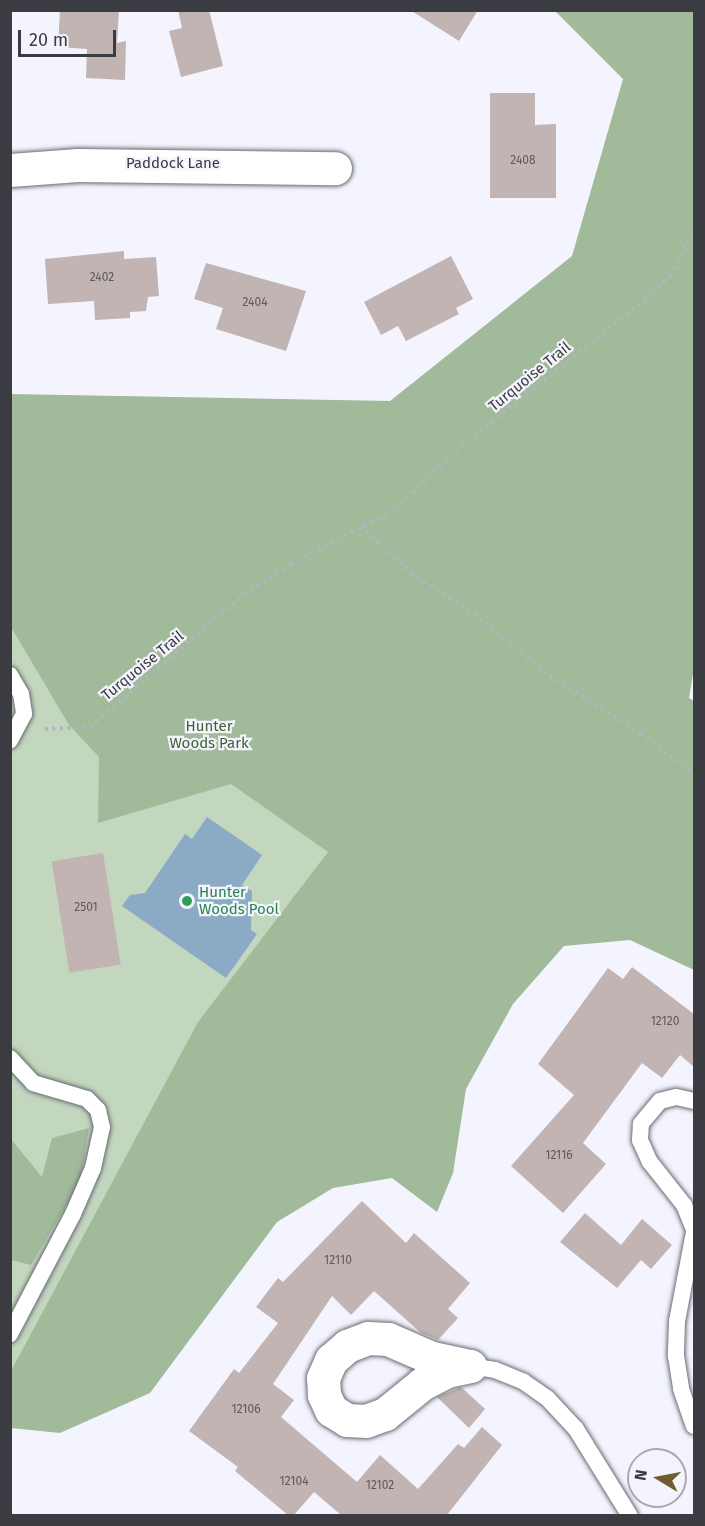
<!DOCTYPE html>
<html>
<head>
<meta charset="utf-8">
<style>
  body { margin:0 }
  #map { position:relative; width:705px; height:1526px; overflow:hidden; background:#f3f4fd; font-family:"Fira Sans",sans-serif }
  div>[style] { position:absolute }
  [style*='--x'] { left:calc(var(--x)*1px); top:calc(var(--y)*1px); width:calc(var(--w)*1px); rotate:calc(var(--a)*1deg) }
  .green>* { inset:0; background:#c3d7be }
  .forest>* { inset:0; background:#a1ba9a }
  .water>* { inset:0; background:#8aaac5 }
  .building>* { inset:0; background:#c1b4b3; transform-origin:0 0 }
  .path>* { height:4px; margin-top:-2px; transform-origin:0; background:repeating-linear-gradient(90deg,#b3b4bb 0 3px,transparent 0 7.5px) }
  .roads { filter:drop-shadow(0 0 2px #6a6c75) drop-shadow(0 0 2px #6a6c75) }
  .service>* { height:16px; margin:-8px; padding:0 8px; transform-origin:8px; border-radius:8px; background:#fff }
  .minor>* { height:33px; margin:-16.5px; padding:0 16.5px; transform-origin:16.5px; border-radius:16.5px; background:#fff }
  .dots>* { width:16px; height:16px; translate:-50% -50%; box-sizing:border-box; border:3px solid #f3f4fd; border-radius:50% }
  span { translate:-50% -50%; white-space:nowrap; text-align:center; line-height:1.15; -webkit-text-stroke:4.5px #f3f4fd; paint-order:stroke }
  .number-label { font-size:12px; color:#5c5a5e }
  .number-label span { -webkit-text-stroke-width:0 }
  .street-label { font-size:15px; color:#3b3c41 }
  .park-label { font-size:15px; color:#3e6235 }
  .leisure-label { font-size:15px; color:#27864d }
  .left { translate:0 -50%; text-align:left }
  .frame { position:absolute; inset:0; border:12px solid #3b3c41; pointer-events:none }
  .north { position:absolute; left:627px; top:1448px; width:60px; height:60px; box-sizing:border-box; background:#f3f4fd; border:2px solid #a9aab2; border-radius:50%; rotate:280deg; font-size:16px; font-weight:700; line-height:24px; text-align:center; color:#3b3c41 }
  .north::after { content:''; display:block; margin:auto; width:21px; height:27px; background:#705d2b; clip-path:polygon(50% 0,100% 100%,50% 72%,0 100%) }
  .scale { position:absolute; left:18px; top:30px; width:98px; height:27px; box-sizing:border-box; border:3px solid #3b3c41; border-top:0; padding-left:8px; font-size:18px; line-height:21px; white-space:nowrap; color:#3b3c41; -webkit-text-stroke:4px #f3f4fd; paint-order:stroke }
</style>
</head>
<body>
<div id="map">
  <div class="green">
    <div style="clip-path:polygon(11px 576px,507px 640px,11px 1410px)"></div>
  </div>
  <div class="forest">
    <div style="clip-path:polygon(555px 11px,694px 11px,694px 668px,689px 698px,694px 701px,694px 970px,630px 940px,564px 946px,513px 1004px,466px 1089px,453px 1173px,437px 1212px,392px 1178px,333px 1188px,277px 1222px,150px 1393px,60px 1433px,11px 1428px,11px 1371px,198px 1022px,328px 852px,231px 784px,98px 823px,99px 757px,69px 725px,11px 627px,11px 394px,390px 401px,572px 256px,623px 79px)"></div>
    <div style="clip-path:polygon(89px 1128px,80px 1182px,31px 1265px,11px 1260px,10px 1138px,42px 1177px,52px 1138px)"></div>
  </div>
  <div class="water">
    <div style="clip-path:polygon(207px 817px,262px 855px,242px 885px,252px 891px,251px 930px,257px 934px,226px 978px,122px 906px,130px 895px,145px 893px,185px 834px,192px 839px)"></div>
  </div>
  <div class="building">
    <div style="clip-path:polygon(60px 10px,119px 10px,117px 43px,126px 41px,125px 80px,86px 78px,87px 49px,58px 47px)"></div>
    <div style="clip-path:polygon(178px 10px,209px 10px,223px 66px,181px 77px,169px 31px,182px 28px)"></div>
    <div style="clip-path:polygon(410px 10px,478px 10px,459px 41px)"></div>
    <div style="clip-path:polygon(490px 93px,535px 93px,535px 125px,556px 124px,556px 198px,490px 198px)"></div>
    <div style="clip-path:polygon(124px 251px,124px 259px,156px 257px,159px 296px,148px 297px,146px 311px,130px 312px,130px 318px,95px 320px,94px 301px,48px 304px,45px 259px)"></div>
    <div style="clip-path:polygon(451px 256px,473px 299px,456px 308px,459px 314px,406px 341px,398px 326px,381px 335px,364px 302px)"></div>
    <div style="clip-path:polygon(206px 263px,306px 291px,286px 351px,216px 329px,223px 308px,194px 299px)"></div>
    <div style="left:103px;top:853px;width:113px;height:52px;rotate:81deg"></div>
    <div style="clip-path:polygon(632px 967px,694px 1014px,694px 1067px,680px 1055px,662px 1078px,642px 1063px,583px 1143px,606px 1164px,563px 1213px,511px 1166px,574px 1095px,538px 1064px,608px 968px,623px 979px)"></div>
    <div style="clip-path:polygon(362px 1201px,406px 1243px,414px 1233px,470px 1283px,448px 1309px,458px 1318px,438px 1340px,421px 1333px,374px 1291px,351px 1315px,332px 1296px,273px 1384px,294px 1400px,281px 1417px,357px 1482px,380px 1455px,418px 1489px,458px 1444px,464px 1448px,482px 1427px,502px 1445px,447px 1515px,341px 1515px,314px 1492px,294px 1515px,288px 1515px,235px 1471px,238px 1467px,189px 1431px,234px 1369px,239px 1373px,278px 1323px,256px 1307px,278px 1278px,283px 1282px)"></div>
    <div style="clip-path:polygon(585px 1213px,621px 1245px,642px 1219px,672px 1245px,651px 1269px,641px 1260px,617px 1288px,560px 1242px)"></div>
    <div style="clip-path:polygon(461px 1387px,485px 1409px,469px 1428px,437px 1397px)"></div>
  </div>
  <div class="path">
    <div style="--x:361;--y:526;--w:69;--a:43.2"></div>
    <div style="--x:411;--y:573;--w:75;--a:33.1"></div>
    <div style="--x:474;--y:614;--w:98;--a:39.2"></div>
    <div style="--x:550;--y:676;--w:107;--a:32.3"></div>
    <div style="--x:640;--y:733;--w:68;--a:37.2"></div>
    <div style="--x:45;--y:729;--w:45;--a:-2.5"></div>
    <div style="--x:90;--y:727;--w:203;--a:-40.8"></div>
    <div style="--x:244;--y:594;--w:56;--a:-32.6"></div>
    <div style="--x:291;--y:564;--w:119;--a:-27.6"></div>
    <div style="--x:396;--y:509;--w:91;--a:-43.7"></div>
    <div style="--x:462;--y:446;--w:237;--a:-38.7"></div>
    <div style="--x:647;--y:298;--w:33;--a:-43"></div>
    <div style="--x:671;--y:276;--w:52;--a:-63.9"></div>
  </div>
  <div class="roads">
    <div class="service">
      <div style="--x:10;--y:675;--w:22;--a:60"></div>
      <div style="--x:21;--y:694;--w:20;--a:81"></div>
      <div style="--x:24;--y:714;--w:30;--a:118"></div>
      <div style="--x:10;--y:1058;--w:34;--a:47"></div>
      <div style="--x:33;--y:1083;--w:56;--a:16.5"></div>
      <div style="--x:87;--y:1099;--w:16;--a:45"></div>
      <div style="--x:98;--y:1110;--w:17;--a:77"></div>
      <div style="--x:102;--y:1127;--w:42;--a:102.4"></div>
      <div style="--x:93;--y:1168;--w:50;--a:113.5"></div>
      <div style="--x:73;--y:1214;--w:136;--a:117.7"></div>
      <div style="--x:694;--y:1101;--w:18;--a:-167"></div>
      <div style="--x:676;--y:1097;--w:16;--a:166"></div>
      <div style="--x:660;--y:1101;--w:30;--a:130"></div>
      <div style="--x:641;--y:1124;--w:16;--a:94"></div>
      <div style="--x:640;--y:1140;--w:24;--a:66"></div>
      <div style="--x:650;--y:1162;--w:55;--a:51.7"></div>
      <div style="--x:684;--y:1205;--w:27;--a:68"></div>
      <div style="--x:694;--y:1232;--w:91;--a:100.8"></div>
      <div style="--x:677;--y:1321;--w:35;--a:92"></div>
      <div style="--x:676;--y:1356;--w:33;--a:81"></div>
      <div style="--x:681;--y:1389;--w:39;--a:71"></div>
      <div style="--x:470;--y:1366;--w:25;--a:9"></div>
      <div style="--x:495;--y:1370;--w:31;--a:22"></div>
      <div style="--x:524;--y:1382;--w:29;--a:35"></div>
      <div style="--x:548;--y:1399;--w:41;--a:47"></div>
      <div style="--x:576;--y:1429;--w:102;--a:58.2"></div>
    </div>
    <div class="minor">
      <div style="--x:10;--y:170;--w:68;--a:-4.2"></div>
      <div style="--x:78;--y:165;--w:257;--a:0.7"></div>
      <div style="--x:368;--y:1338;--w:20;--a:3"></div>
      <div style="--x:388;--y:1339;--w:48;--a:23.4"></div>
      <div style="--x:432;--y:1358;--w:39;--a:12"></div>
      <div style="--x:470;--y:1366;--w:24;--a:168"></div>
      <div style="--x:447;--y:1371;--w:28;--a:153"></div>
      <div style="--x:422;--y:1384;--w:48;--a:141"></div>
      <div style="--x:385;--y:1414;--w:20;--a:160"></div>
      <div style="--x:366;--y:1421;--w:19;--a:-177"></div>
      <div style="--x:347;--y:1420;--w:19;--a:-148"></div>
      <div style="--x:331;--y:1410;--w:17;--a:-115"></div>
      <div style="--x:324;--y:1395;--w:17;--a:-93"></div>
      <div style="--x:323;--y:1378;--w:20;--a:-66"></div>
      <div style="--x:331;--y:1360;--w:21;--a:-41"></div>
      <div style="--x:347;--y:1346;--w:22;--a:-21"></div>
    </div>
  </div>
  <div class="dots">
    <div style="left:187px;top:901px;background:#2e9e5b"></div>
  </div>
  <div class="number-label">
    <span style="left:523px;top:161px">2408</span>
    <span style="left:102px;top:278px">2402</span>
    <span style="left:255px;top:303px">2404</span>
    <span style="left:86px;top:908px">2501</span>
    <span style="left:665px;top:1022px">12120</span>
    <span style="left:559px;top:1156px">12116</span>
    <span style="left:338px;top:1261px">12110</span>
    <span style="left:246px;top:1410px">12106</span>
    <span style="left:294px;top:1482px">12104</span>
    <span style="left:380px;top:1486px">12102</span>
  </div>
  <div class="street-label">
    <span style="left:173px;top:164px">Paddock Lane</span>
    <span style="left:530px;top:377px;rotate:-39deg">Turquoise Trail</span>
    <span style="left:143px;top:666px;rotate:-39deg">Turquoise Trail</span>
  </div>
  <div class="park-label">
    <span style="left:209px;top:735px">Hunter<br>Woods Park</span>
  </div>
  <div class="leisure-label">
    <span class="left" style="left:199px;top:901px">Hunter<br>Woods Pool</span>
  </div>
  <div class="frame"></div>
  <div class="north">N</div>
  <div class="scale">20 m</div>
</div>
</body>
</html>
